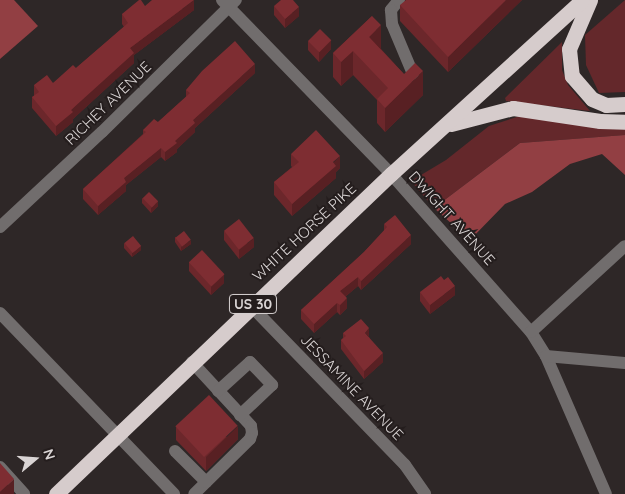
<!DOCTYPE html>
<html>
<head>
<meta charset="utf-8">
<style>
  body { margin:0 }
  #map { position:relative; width:625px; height:494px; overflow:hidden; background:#2e2727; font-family:Quicksand,sans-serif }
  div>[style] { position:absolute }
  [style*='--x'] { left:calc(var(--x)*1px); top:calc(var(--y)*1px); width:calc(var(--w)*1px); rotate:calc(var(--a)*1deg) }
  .green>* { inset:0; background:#64282b }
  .forest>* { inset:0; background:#923f43 }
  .minor>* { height:12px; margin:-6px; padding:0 6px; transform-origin:6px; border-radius:6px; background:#716d6d }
  .highway>* { height:15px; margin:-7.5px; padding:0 7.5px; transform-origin:7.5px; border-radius:7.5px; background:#d6cccc }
  .wall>* { inset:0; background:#6c272b }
  .shaded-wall>* { inset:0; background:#582023 }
  .building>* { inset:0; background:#7e2d32; transform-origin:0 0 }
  span { translate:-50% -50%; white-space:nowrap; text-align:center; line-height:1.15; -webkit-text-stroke:4px #241d1d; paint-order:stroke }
  .shield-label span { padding:1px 4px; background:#241d1d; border:1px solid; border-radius:4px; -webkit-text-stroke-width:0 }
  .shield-label { font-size:14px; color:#d9d4d4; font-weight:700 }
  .street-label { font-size:15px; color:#d9d4d4 }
  .north { position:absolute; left:10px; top:434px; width:50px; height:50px; -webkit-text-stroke:4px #241d1d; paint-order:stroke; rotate:72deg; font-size:14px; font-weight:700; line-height:20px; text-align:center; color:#d9d4d4 }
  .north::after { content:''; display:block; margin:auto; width:18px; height:22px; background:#d9d4d4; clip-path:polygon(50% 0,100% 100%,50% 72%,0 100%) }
</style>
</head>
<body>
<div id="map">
  <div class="green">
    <div style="clip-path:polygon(625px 0,625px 92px,599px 93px,586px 65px,585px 35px)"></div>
    <div style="clip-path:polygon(562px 42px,562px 70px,568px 85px,590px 111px,506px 101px,505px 98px)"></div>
    <div style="clip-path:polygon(520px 116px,625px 128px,625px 135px,520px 143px,434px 208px,411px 181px,446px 160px,489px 126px)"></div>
  </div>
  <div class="forest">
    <div style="clip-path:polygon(0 0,14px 0,38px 26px,0 59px)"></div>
    <div style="clip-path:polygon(625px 135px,625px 175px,602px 154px,570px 164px,532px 192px,505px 204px,470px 240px,434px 208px,520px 143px)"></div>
  </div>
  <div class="minor">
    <div style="--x:222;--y:0;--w:243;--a:45.8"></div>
    <div style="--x:391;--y:174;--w:211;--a:48.5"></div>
    <div style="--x:531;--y:332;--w:28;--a:58"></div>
    <div style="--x:546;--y:356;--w:150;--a:66.5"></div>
    <div style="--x:399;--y:0;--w:13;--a:129"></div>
    <div style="--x:391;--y:10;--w:14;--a:86"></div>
    <div style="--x:392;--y:24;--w:54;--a:67.2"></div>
    <div style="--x:0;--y:227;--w:139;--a:-43"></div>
    <div style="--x:102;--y:132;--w:188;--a:-44.6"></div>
    <div style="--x:251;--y:306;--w:221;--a:45.9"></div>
    <div style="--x:405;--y:465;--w:35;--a:55"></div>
    <div style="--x:0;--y:313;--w:251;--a:46.1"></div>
    <div style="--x:531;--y:332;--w:127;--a:-42.5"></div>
    <div style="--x:546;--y:356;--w:79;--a:5.1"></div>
    <div style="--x:192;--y:362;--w:87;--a:47.3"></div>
    <div style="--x:251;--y:426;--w:7;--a:82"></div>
    <div style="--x:252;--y:433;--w:6;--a:108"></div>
    <div style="--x:250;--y:439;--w:78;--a:135.5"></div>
    <div style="--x:218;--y:391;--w:43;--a:-42.2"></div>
    <div style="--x:250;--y:362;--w:32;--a:46"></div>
    <div style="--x:272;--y:385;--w:44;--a:136.8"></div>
    <div style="--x:175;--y:451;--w:44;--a:45"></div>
    <div style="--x:0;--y:467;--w:36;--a:48"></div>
  </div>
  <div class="highway">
    <div style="--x:590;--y:0;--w:53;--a:113.2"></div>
    <div style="--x:569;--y:49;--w:27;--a:84"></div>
    <div style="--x:572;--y:76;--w:30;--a:49"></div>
    <div style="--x:592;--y:99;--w:15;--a:23"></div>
    <div style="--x:606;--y:105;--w:19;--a:-3"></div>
    <div style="--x:451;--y:124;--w:64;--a:-14.5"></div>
    <div style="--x:513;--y:108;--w:88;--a:8.5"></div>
    <div style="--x:600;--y:121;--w:25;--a:2"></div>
    <div style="--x:56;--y:494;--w:463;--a:-43.7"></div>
    <div style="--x:391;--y:174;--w:258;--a:-42.3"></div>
  </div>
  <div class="wall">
    <div style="clip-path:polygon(522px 0,448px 72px,400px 21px,400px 5px)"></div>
    <div style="clip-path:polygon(145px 6px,194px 10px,134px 55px,134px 63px,73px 119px,73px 122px,56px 136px,32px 108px,32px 97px,34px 96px,34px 85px,53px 83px,76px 68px,124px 27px,122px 24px,122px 14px)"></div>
    <div style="clip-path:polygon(274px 6px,299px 16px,285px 28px,274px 15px)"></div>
    <div style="clip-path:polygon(372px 16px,381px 49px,423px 95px,385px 132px,377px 123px,377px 100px,353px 75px,341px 86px,333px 77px,333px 53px)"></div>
    <div style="clip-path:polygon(308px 41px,331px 49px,319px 62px,308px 50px)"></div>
    <div style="clip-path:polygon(255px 73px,195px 128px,195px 132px,177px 149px,177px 152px,165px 161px,161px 157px,126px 185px,126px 191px,98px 215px,83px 199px,83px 189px,143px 134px,143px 130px,158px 122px,186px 97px,186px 90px)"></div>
    <div style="clip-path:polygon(291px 154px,340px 168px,336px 172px,336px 178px,292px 216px,274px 195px,274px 182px,292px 167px,291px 166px)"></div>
    <div style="clip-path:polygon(142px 198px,158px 206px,151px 213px,142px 203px)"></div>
    <div style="clip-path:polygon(384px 224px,411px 244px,361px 290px,358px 286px,345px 297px,347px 308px,340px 315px,337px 312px,314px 333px,301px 319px,301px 310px,364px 252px,384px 231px)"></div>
    <div style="clip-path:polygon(224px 231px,254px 247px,239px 259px,224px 240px)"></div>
    <div style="clip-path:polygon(175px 237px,191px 244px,181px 251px,175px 242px)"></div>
    <div style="clip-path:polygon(124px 243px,141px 250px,132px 257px,124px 248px)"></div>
    <div style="clip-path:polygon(189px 262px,224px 283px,211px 295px,189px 271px)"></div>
    <div style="clip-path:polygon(420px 292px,455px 295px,430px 314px,420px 301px)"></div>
    <div style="clip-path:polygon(343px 333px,369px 337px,383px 362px,364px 379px,341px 349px,341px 340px,343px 338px)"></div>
    <div style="clip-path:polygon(176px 427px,238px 439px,206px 471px,176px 440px)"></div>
  </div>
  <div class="shaded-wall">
    <div style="clip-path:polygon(194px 0,194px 10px,134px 55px,134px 63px,73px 119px,73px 122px,56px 136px,56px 126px,130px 48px)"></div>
    <div style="clip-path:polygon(506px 0,522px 0,448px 72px,448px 57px)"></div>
    <div style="clip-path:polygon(299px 7px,299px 16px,285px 28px,285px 19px)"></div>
    <div style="clip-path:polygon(381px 25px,381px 50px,369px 37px)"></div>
    <div style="clip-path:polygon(331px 40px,331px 49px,319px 62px,319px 52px)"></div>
    <div style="clip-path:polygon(353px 51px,353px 75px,341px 86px,341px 62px)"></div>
    <div style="clip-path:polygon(255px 64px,255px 73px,195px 128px,195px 132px,177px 149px,177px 152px,165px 161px,165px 152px,193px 120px)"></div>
    <div style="clip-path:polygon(423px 71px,423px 95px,385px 132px,385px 108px)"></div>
    <div style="clip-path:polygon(161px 148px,161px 157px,126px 185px,126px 191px,98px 215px,98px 206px,124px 178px)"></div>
    <div style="clip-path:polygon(340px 156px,340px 168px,336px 172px,336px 178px,292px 216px,292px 204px)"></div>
    <div style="clip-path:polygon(158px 201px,158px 206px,151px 213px,151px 208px)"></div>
    <div style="clip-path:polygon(411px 235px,411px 244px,361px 290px,361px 281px)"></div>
    <div style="clip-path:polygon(254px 238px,254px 247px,239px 259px,239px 250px)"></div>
    <div style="clip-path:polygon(191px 240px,191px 244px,181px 251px,181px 247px)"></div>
    <div style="clip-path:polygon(141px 246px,141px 250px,132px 257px,132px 253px)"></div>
    <div style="clip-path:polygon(224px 274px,224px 283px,211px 295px,211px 286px)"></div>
    <div style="clip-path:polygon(358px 277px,358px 286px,340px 301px,340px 291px)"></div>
    <div style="clip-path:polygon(455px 286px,455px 295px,430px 314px,430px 305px)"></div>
    <div style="clip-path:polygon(347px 298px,347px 308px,340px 315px,340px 305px)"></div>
    <div style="clip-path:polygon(337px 303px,337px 312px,314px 333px,314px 324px)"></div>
    <div style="clip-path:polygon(369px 328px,369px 337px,365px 333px)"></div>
    <div style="clip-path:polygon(383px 353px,383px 362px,364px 379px,364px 371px)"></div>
    <div style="clip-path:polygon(238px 426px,238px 439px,206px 471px,206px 457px)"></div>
    <div style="clip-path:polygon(14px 479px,14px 494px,0 494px,0 492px)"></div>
  </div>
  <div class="building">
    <div style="clip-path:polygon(139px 0,141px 0,145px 6px,152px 0,194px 0,130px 48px,134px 53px,71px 110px,73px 112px,56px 126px,32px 97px,39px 92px,34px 85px,47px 75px,53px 83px,73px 65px,76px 68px,128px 23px,122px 14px)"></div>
    <div style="clip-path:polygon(281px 0,293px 0,299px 7px,285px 19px,274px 6px)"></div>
    <div style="clip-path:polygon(406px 0,506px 0,448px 57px,400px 5px)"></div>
    <div style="clip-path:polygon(372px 16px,381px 25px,369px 37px,404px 74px,415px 63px,423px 71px,385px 108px,377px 99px,388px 88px,353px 51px,341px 62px,333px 53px)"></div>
    <div style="left:320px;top:29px;width:16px;height:17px;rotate:45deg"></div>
    <div style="clip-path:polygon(235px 41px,255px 64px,193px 120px,195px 123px,175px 141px,177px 143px,165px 152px,161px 148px,124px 178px,126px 182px,98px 206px,83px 189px,146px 132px,143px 130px,154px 119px,158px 122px,190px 93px,186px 90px,202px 71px)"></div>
    <div style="clip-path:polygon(316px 130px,340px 156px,333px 162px,336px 166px,292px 204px,274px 182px,299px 162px,291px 154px)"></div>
    <div style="left:149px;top:192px;width:13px;height:9px;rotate:45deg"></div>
    <div style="clip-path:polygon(395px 215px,411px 235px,361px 281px,358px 277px,340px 291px,347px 298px,340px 305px,337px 303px,314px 324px,301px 310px,364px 252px,387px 227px,384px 224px)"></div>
    <div style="left:239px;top:219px;width:24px;height:19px;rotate:52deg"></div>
    <div style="left:184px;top:231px;width:11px;height:11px;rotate:52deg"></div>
    <div style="left:133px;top:236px;width:13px;height:11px;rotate:51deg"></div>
    <div style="left:202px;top:250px;width:33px;height:18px;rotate:47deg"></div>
    <div style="clip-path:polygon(441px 276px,444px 280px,448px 277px,455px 286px,430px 305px,420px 292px)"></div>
    <div style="clip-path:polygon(361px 319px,369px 328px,365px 333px,383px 353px,364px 371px,341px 340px,346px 336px,343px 333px)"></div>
    <div style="left:209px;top:395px;width:42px;height:46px;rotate:47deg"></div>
    <div style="clip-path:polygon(0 463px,14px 479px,0 492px)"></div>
  </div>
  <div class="shield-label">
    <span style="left:253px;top:304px">US 30</span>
  </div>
  <div class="street-label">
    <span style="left:108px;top:103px;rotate:-44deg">RICHEY AVENUE</span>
    <span style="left:452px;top:218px;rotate:48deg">DWIGHT AVENUE</span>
    <span style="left:304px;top:232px;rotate:-43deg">WHITE HORSE PIKE</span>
    <span style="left:352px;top:387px;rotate:46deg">JESSAMINE AVENUE</span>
  </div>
  <div class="north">N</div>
</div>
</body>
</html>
